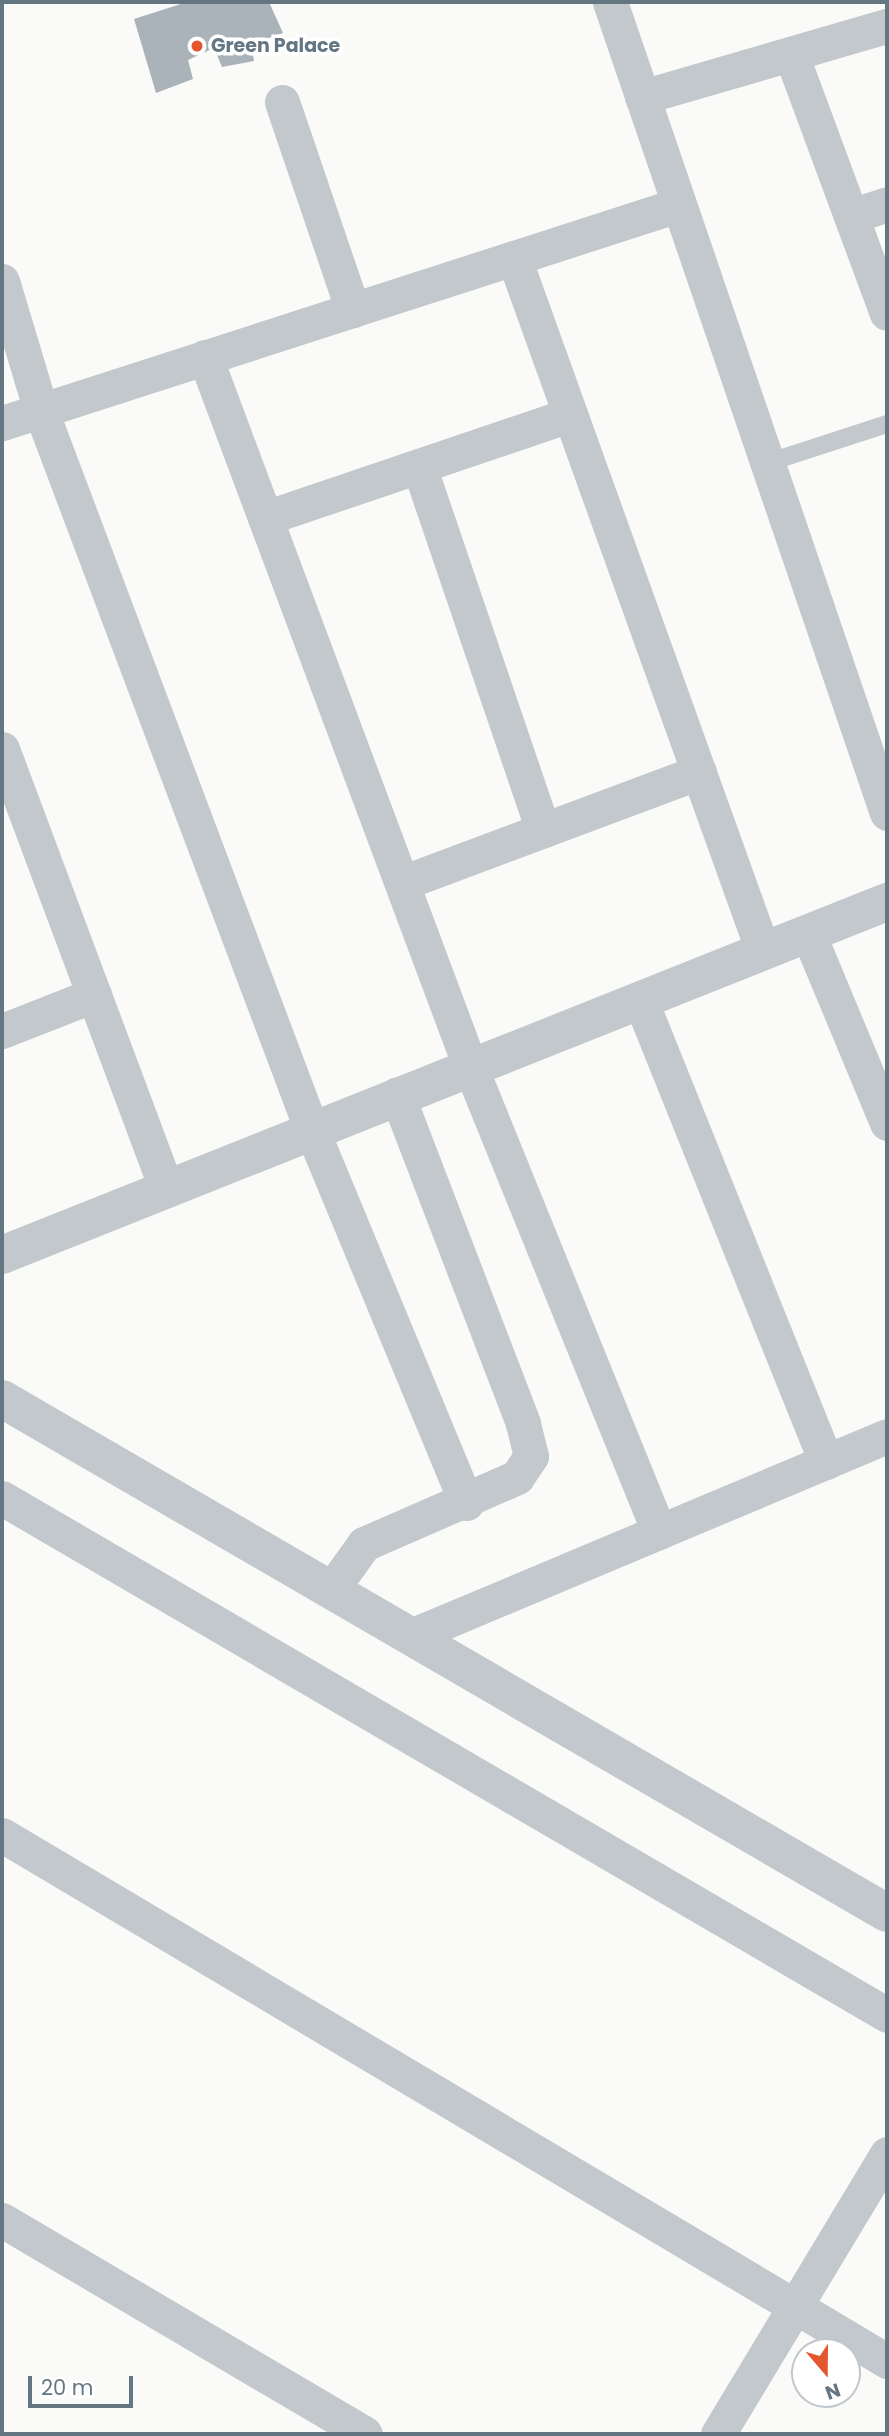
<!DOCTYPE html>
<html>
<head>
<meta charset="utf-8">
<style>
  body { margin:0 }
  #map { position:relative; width:889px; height:2436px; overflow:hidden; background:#fafaf8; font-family:Poppins,sans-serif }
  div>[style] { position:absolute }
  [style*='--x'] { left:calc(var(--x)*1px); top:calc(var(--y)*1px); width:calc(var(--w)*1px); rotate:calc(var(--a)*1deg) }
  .building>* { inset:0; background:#aab3b9 }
  .service>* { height:18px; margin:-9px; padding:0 9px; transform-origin:9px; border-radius:9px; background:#c3c8cc }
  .minor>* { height:35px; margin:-17.5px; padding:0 17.5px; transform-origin:17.5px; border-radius:17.5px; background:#c3c8cc }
  .tertiary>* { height:38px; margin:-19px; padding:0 19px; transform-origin:19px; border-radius:19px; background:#c3c8cc }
  .dots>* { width:19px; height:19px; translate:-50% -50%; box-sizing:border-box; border:4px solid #fff; border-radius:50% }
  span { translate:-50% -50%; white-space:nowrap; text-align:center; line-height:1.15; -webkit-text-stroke:7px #fff; paint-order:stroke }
  .poi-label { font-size:19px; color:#657683; font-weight:700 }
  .left { translate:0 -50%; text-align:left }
  .frame { position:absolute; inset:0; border:4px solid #657683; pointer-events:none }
  .north { position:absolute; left:791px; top:2338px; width:70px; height:70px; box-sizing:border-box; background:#fff; border:2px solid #c1c8cd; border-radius:50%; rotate:160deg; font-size:19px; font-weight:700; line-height:28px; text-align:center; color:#657683 }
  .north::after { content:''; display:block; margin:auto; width:24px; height:32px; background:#e4572e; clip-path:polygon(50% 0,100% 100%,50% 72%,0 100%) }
  .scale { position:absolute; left:28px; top:2376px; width:105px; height:32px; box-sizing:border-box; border:4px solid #657683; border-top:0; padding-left:9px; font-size:21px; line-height:24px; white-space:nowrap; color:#657683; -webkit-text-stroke:5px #fff; paint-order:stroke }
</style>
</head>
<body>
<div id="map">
  <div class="building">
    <div style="clip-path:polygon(187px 2px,269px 2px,283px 33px,251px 44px,254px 61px,222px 67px,214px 48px,188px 60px,193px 79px,156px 93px,134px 19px)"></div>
  </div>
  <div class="service">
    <div style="--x:767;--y:463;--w:126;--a:-18"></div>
  </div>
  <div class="minor">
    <div style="--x:610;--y:2;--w:857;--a:71.14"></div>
    <div style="--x:791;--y:54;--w:276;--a:69.7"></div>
    <div style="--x:642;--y:97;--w:255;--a:-16.2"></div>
    <div style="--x:282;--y:102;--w:220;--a:71.2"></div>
    <div style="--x:851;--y:216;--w:38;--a:-18"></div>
    <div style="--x:514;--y:258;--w:736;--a:70.24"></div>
    <div style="--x:2;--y:281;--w:136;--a:73.3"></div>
    <div style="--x:41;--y:411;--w:766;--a:69.37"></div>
    <div style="--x:311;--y:1128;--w:406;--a:67.5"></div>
    <div style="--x:205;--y:357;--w:757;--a:69.51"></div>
    <div style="--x:470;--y:1066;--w:503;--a:67.92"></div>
    <div style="--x:2;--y:423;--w:710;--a:-17.87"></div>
    <div style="--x:419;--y:466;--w:385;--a:71.2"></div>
    <div style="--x:265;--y:518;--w:322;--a:-18.7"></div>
    <div style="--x:2;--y:749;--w:469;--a:69.5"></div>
    <div style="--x:402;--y:883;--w:317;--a:-20.5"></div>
    <div style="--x:808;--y:933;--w:206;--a:67.4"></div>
    <div style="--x:640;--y:999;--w:499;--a:68.1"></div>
    <div style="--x:2;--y:1031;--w:99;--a:-21.4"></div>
    <div style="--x:2;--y:1498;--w:1025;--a:30.29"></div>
    <div style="--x:331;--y:1590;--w:57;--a:-54.3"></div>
    <div style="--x:364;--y:1544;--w:167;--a:-23.6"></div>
    <div style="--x:517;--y:1477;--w:25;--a:-56"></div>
    <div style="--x:531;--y:1456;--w:34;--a:-104"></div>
    <div style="--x:523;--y:1423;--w:352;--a:-111"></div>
    <div style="--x:411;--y:1636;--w:516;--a:-22.79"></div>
    <div style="--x:2;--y:1835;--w:1030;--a:30.73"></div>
    <div style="--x:2;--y:2220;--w:421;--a:30.5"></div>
    <div style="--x:718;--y:2434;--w:327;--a:-58.9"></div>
  </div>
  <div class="tertiary">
    <div style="--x:2;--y:1255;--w:953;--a:-21.75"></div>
    <div style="--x:2;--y:1399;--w:1023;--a:30.15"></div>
  </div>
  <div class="dots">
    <div style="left:197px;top:46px;background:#e4572e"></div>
  </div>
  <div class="poi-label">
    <span class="left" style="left:211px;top:46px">Green Palace</span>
  </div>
  <div class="frame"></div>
  <div class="north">N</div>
  <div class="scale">20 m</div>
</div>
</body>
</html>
